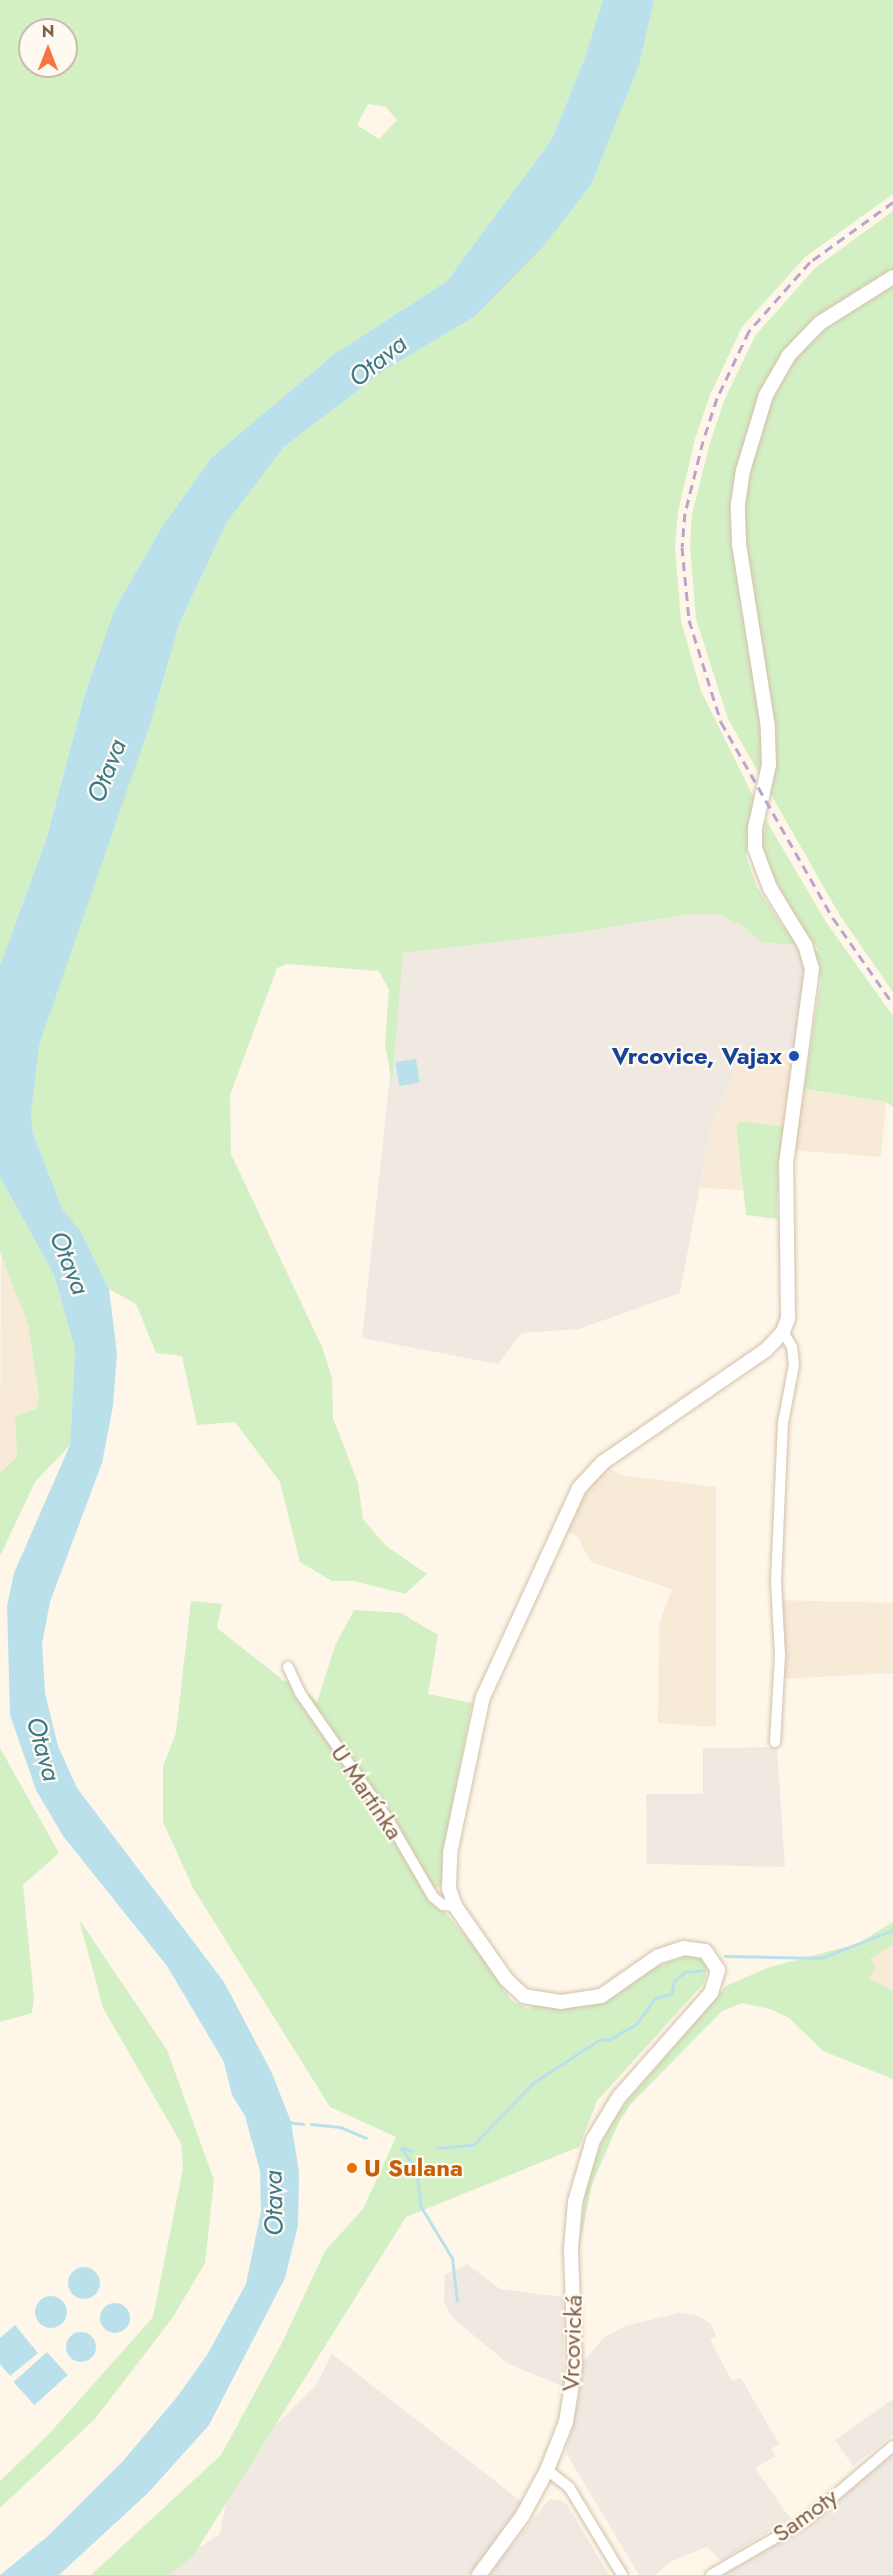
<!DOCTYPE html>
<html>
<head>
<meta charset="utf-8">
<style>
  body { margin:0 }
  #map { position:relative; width:893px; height:2575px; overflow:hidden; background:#fef7e9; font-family:Jost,sans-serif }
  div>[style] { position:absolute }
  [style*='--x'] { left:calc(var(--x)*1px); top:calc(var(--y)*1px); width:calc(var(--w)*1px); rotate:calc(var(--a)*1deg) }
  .residential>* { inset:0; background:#f7ead6 }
  .industrial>* { inset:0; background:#efe9e2 }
  .green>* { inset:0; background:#d3efc4 }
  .water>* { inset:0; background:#bae1eb; transform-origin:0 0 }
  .round { border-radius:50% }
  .stream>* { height:3px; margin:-1.5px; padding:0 1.5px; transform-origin:1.5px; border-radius:1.5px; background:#bae1eb }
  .roads { filter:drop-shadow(0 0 2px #d3c0ac) drop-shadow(0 0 2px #d3c0ac) }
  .minor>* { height:10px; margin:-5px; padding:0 5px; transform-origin:5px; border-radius:5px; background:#fff }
  .tertiary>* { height:14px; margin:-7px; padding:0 7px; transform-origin:7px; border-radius:7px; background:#fff }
  .rail>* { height:3px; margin-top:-1.5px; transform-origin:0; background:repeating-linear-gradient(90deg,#bba4cb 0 9px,transparent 0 15px) }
  .dots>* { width:16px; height:16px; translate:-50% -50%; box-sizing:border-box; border:3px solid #fffaf1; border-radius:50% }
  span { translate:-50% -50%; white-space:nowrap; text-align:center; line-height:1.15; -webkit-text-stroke:4.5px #fffaf1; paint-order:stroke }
  .transit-label { font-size:24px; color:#164399; font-weight:700 }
  .right { translate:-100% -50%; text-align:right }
  .street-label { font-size:24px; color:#7d5e48 }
  .food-label { font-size:24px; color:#c56008; font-weight:700 }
  .left { translate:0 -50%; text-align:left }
  .water-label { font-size:26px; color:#3c798b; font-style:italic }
  .north { position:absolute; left:18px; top:18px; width:60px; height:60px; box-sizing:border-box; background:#fffaf1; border:2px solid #cbbcad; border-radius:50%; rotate:0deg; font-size:16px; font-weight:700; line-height:24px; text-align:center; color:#7d5e48 }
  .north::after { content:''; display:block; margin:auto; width:21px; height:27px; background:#f47542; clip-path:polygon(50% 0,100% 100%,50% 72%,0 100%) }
</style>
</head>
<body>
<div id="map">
  <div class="residential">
    <div style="clip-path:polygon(740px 1056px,796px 1060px,792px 1088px,886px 1102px,881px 1157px,792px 1150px,788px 1193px,776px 1192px,779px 1155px,736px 1127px,743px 1190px,700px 1188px,711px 1127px)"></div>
    <div style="clip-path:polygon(1px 1252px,28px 1324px,39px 1397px,36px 1409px,15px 1416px,17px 1457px,0 1473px)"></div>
    <div style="clip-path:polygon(609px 1469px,626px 1476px,716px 1487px,716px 1727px,658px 1723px,659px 1624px,672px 1589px,591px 1562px,578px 1538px,567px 1530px,588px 1485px)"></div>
    <div style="clip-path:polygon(775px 1600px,893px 1603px,893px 1673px,780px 1679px)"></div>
    <div style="clip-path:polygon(893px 1945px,893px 1991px,869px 1978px,876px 1967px,870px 1959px)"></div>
  </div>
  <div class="industrial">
    <div style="clip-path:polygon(691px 914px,718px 914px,744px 927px,763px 943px,805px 945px,809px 954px,796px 1060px,740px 1056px,711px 1127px,680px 1293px,579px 1329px,522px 1333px,498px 1364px,362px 1338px,403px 953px,573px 933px)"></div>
    <div style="clip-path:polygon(777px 1747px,785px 1867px,647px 1864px,646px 1794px,703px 1794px,703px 1748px)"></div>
    <div style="clip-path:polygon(467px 2264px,500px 2289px,563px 2297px,564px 2387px,507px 2363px,453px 2318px,444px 2302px,445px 2275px)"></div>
    <div style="clip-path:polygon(679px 2313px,698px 2316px,711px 2324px,716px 2336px,710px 2340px,732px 2381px,741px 2378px,779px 2444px,771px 2449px,776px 2456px,755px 2468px,790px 2518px,721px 2561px,707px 2547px,672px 2561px,655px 2575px,639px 2575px,566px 2453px,578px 2400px,580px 2366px,603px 2338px,625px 2326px)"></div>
    <div style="clip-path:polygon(332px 2354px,522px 2502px,492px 2546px,468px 2575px,157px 2575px,220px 2534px,226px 2502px,266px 2435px,316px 2385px)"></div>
    <div style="clip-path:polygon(893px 2399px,893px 2435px,853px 2466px,835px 2440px)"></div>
    <div style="clip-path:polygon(893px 2454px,893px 2575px,723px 2575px,806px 2527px)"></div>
    <div style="clip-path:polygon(550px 2499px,561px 2500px,568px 2506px,609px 2575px,487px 2575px)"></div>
  </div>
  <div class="green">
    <div style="clip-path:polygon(evenodd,0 0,603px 0,584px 60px,552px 139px,447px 281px,333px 355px,212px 457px,163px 525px,114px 610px,84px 697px,46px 840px,0 965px,0 0,30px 30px,66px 30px,66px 66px,30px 66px,30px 30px,0 0,368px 104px,386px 107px,397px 120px,379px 139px,357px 125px,368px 104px)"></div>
    <div style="clip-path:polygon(654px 0,893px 0,893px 194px,805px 257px,742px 327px,710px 395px,695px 439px,678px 512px,675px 547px,681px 621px,701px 691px,755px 800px,746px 856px,757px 887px,783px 927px,821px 953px,802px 928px,768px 867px,762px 843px,766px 820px,826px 922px,893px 1016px,893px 1107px,886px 1102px,804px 1089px,821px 978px,805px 945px,763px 943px,744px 927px,718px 914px,691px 914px,573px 933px,403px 953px,392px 1084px,385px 1044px,389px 990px,379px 971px,287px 964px,277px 968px,230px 1095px,231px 1154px,322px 1347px,332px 1378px,333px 1418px,358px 1483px,363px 1519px,386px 1546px,427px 1574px,405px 1594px,354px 1581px,332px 1581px,300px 1562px,280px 1482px,235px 1422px,197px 1425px,182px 1356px,156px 1353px,136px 1304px,109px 1289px,81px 1232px,62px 1208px,33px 1133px,31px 1114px,38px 1045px,151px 722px,180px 622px,227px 522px,284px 447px,385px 370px,474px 317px,638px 65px)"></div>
    <div style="clip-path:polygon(893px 211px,893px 992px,839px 914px,728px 719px,696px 619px,690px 547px,692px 514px,710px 443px,724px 401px,755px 336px,815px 268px)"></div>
    <div style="clip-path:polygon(740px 1121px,784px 1127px,777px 1171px,777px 1219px,746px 1215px,736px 1127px)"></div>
    <div style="clip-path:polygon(0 1177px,54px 1275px,75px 1349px,70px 1445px,35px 1482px,0 1556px,0 1473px,17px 1457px,15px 1416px,36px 1409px,39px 1397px,28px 1324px,0 1252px)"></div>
    <div style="clip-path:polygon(191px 1601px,222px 1604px,217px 1628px,284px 1681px,297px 1683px,317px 1702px,335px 1646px,354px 1610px,401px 1613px,438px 1635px,428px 1694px,472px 1703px,445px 1842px,441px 1886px,427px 1892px,477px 1949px,511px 2000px,529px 2009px,543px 1997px,573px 1998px,685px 1956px,710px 1960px,703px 1984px,597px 2101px,579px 2147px,406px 2217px,193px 2556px,169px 2575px,91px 2575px,221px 2455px,282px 2343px,325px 2251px,363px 2209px,396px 2137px,330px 2107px,193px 1888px,163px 1822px,163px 1766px,176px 1733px)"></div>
    <div style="clip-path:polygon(0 1748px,59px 1853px,23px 1885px,34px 1998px,32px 2013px,0 2022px)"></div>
    <div style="clip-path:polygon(79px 1919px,167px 2050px,214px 2180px,205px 2263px,173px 2317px,95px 2419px,0 2508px,0 2481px,48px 2435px,153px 2317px,183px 2169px,181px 2143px,103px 2008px)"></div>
    <div style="clip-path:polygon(893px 1922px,893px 1945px,870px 1959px,876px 1967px,869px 1978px,893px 1991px,893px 2079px,823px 2051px,789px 2018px,770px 2009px,742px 2003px,722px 2011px,631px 2104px,619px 2122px,592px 2184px,578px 2254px,587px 2174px,616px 2114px,726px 1986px,770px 1967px,857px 1944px)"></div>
  </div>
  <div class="water">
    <div style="clip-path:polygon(603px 0,654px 0,639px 65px,591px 185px,541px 249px,474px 317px,385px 370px,284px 447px,227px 522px,180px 622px,151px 722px,39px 1045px,31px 1114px,33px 1133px,62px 1208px,81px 1232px,109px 1289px,117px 1353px,113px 1406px,102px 1463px,50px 1602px,42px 1644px,45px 1693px,58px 1746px,77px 1788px,224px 1982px,272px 2073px,291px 2122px,299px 2172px,298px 2226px,285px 2278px,209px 2425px,148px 2493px,59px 2575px,0 2575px,48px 2536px,123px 2461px,177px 2397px,207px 2355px,246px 2284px,261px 2211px,260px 2171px,245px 2116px,232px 2095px,224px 2062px,167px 1966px,63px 1836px,36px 1790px,10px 1715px,7px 1606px,14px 1573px,70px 1445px,75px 1349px,54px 1275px,0 1177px,0 965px,46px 840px,84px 697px,114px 610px,163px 525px,212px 457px,333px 355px,447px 281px,552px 139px,584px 60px)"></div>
    <div style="left:416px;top:1059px;width:24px;height:21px;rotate:81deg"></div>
    <div class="round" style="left:68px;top:2267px;width:32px;height:32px"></div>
    <div class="round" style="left:35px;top:2296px;width:32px;height:32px"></div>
    <div class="round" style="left:100px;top:2303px;width:30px;height:30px"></div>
    <div style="clip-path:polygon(15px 2325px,38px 2353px,10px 2376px,0 2364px,0 2338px)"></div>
    <div class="round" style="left:66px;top:2332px;width:30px;height:30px"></div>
    <div style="left:47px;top:2352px;width:31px;height:45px;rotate:48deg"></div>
  </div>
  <div class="stream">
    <div style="--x:725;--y:1956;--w:96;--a:1.2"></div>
    <div style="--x:821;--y:1958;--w:77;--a:-21.3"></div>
    <div style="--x:287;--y:2122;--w:16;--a:7"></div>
    <div style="--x:311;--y:2124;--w:29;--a:6"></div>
    <div style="--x:340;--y:2127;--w:28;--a:23"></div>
    <div style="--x:401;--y:2148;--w:26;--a:54"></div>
    <div style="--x:416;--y:2169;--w:38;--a:83"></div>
    <div style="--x:421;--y:2207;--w:60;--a:58.7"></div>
    <div style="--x:452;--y:2258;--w:43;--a:83.4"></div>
    <div style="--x:403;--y:2148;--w:9;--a:18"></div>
    <div style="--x:436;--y:2148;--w:37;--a:-5"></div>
    <div style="--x:473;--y:2145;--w:86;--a:-45.9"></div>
    <div style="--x:533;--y:2083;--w:79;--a:-33.1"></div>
    <div style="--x:599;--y:2040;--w:11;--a:-5"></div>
    <div style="--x:610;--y:2039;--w:30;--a:-30"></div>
    <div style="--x:636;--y:2024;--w:32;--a:-54"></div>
    <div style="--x:655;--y:1998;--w:16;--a:-14"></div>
    <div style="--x:671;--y:1994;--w:13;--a:-77"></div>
    <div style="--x:674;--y:1981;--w:14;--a:-39"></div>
    <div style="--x:685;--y:1972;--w:18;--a:-6"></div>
  </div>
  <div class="roads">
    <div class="minor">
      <div style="--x:288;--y:1667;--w:29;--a:65"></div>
      <div style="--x:300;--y:1693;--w:156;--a:55.2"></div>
      <div style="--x:389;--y:1821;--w:88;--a:59.9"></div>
      <div style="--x:433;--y:1897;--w:13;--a:39"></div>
      <div style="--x:443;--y:1905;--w:12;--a:5"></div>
      <div style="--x:775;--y:1742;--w:87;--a:-86.7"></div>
      <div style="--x:780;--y:1655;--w:73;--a:-93.1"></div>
      <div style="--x:776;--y:1582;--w:159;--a:-87.5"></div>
      <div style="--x:783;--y:1423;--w:59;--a:-79.3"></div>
      <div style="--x:794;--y:1365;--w:18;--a:-96"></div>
      <div style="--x:792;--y:1347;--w:17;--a:-121"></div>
      <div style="--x:547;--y:2470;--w:28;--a:38"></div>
      <div style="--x:569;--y:2487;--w:103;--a:58.9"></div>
      <div style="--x:711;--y:2575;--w:110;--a:-30.1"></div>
      <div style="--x:806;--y:2520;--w:114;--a:-40.4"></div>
    </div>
    <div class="tertiary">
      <div style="--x:479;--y:2575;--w:74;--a:-53.7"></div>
      <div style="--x:523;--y:2515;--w:51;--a:-61.9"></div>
      <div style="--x:547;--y:2470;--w:52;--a:-68.4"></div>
      <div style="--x:566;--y:2422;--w:58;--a:-81"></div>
      <div style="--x:575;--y:2365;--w:116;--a:-92"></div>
      <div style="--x:571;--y:2249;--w:47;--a:-85.1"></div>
      <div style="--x:575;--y:2202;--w:65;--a:-73.8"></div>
      <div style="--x:593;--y:2140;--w:50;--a:-58.8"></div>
      <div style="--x:619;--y:2097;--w:139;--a:-48.5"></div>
      <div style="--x:711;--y:1993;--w:24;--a:-73"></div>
      <div style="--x:718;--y:1970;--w:23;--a:-124"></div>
      <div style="--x:705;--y:1951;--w:21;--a:-172"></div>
      <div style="--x:684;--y:1948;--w:28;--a:162"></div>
      <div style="--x:657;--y:1957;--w:68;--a:145.1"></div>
      <div style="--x:601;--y:1996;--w:40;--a:171.5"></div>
      <div style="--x:561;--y:2002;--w:37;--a:-171"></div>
      <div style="--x:524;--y:1996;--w:25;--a:-137"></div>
      <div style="--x:506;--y:1979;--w:89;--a:-124.9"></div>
      <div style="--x:455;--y:1906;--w:18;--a:-109"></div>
      <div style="--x:449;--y:1889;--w:36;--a:-88"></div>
      <div style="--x:450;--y:1853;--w:159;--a:-78.1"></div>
      <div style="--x:483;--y:1697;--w:230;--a:-65.3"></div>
      <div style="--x:579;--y:1488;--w:34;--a:-47"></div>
      <div style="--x:602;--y:1463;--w:199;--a:-34.6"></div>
      <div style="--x:766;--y:1350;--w:25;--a:-47"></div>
      <div style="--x:783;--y:1332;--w:15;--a:-70"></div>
      <div style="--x:788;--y:1318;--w:154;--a:-90.7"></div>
      <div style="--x:786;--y:1164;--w:197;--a:-82.4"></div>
      <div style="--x:812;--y:969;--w:25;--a:-106"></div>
      <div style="--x:805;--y:945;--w:67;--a:-121.6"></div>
      <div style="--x:770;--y:888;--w:43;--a:-110.6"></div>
      <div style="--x:755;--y:848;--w:20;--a:-90"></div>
      <div style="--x:755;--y:828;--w:65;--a:-77.5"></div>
      <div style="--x:769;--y:765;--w:38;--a:-92"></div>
      <div style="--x:768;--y:727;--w:186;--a:-99"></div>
      <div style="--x:739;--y:543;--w:38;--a:-92"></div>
      <div style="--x:738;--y:505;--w:34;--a:-82"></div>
      <div style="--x:743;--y:471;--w:79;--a:-73.2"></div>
      <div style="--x:766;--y:395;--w:46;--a:-60.1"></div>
      <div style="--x:789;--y:355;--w:45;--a:-45.9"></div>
      <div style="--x:820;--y:323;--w:86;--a:-32.2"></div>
    </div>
  </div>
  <div class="rail">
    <div style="--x:893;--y:202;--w:102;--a:144.1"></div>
    <div style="--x:810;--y:262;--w:92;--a:131.5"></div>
    <div style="--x:749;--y:331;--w:74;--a:115.5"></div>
    <div style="--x:717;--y:398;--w:45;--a:108"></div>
    <div style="--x:703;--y:441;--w:74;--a:104"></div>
    <div style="--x:685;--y:513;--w:34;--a:95"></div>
    <div style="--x:682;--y:547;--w:73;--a:84.5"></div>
    <div style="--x:689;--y:620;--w:107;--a:72.6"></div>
    <div style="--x:721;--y:722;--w:226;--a:60.3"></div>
    <div style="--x:833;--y:918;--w:105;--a:55.1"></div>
  </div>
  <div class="dots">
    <div style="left:794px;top:1056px;background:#1a4fb4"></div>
    <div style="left:352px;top:2168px;background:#e8710a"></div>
  </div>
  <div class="transit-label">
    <span class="right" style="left:782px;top:1056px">Vrcovice, Vajax</span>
  </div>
  <div class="street-label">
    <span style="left:367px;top:1792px;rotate:56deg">U Martínka</span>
    <span style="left:572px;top:2343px;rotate:-88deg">Vrcovická</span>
    <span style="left:805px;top:2515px;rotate:-36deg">Samoty</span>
  </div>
  <div class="food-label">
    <span class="left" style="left:364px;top:2168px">U Sulana</span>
  </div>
  <div class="water-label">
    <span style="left:378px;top:361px;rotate:-39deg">Otava</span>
    <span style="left:107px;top:771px;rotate:-69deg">Otava</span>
    <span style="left:69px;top:1263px;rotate:68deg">Otava</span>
    <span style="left:43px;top:1749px;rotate:74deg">Otava</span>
    <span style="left:274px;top:2203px;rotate:-91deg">Otava</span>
  </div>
  <div class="north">N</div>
</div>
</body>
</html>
